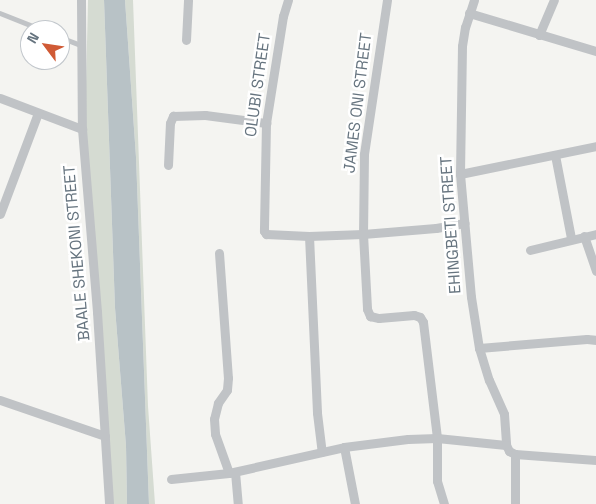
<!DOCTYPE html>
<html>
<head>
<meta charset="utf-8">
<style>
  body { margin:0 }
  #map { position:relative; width:596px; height:504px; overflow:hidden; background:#f4f4f1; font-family:"Space Grotesk",sans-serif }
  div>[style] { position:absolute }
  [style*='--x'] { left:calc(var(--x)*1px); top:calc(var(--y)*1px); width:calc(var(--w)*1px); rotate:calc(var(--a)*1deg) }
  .green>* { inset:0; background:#d5dbd2 }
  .water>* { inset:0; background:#b8c2c6 }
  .lane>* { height:4.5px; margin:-2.25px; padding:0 2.25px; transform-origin:2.25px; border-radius:2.25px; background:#c0c3c6 }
  .street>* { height:9px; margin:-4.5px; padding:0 4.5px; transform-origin:4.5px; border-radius:4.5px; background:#c0c3c6 }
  span { translate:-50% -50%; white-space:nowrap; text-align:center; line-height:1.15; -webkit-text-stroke:5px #fff; paint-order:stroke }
  .street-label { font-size:16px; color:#66747f }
  .north { position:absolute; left:20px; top:20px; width:50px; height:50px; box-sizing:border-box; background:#fff; border:1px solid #c2c7cc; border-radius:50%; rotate:301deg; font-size:14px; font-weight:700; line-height:20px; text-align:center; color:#66747f }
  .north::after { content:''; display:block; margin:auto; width:18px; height:22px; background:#d05a35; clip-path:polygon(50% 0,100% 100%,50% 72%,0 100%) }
</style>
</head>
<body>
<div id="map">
  <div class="green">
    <div style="clip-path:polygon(88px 0,104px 0,115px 308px,126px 446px,127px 504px,107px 504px,85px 128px)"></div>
    <div style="clip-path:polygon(125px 0,133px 0,148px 406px,155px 504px,149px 504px,136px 157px)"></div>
  </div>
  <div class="water">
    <div style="clip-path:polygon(104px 0,125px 0,136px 157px,149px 504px,127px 504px,126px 446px,115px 308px)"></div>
  </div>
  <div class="lane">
    <div style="--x:0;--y:13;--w:46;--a:21.6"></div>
    <div style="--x:60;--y:37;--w:22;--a:21"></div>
  </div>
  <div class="street">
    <div style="--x:81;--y:0;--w:129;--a:89.6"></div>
    <div style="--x:82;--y:129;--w:184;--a:85.3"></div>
    <div style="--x:97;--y:312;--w:192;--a:86.4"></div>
    <div style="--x:288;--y:0;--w:17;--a:107"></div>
    <div style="--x:283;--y:16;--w:108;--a:99"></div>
    <div style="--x:266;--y:123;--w:108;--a:91.1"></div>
    <div style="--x:264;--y:231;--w:4;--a:56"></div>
    <div style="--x:266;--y:234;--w:43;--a:2.7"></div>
    <div style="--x:309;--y:236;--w:54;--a:-2.1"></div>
    <div style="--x:363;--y:234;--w:73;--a:-4.7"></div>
    <div style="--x:436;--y:228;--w:29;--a:-10"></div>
    <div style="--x:387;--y:0;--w:156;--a:98.5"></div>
    <div style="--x:364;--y:154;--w:80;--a:90.7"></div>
    <div style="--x:363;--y:234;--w:75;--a:86.9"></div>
    <div style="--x:367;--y:309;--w:8;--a:67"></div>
    <div style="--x:370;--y:316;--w:9;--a:13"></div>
    <div style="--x:379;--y:318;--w:35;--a:-5"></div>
    <div style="--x:414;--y:315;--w:6;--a:18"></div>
    <div style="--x:420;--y:317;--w:6;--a:59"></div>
    <div style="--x:423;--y:322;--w:117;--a:83.1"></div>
    <div style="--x:437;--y:438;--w:43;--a:90"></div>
    <div style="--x:437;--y:481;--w:24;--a:73"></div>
    <div style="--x:474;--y:0;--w:28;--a:108"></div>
    <div style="--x:465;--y:27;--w:19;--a:99"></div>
    <div style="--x:462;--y:46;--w:128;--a:90.9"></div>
    <div style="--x:460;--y:174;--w:123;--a:84.9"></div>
    <div style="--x:471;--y:297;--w:52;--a:81.1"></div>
    <div style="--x:479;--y:348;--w:34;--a:73"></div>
    <div style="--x:489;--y:380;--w:37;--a:66"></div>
    <div style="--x:504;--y:414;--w:31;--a:86"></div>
    <div style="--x:469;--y:13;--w:133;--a:16.7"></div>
    <div style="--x:539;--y:35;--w:38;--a:-67"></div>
    <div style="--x:186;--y:40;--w:40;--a:-87.1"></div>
    <div style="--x:0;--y:98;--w:88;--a:20.7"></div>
    <div style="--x:555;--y:155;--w:85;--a:79.1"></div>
    <div style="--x:168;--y:165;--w:42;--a:-87.3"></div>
    <div style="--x:170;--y:123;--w:8;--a:-67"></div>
    <div style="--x:173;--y:116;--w:32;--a:-2"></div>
    <div style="--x:205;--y:115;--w:62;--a:7.5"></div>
    <div style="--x:460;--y:174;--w:139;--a:-11.6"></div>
    <div style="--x:0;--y:214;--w:108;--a:-69.4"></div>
    <div style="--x:309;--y:236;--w:177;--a:87.4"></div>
    <div style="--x:317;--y:413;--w:39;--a:83"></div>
    <div style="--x:584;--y:236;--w:37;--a:71"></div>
    <div style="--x:530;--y:250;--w:68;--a:-13.6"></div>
    <div style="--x:219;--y:253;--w:125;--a:85.9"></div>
    <div style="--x:228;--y:378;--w:12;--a:95"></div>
    <div style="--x:227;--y:390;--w:16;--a:125"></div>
    <div style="--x:218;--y:403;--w:16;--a:104"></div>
    <div style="--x:214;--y:419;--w:15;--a:86"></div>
    <div style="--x:215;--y:434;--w:41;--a:70.3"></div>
    <div style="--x:479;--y:348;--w:108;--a:-4.8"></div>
    <div style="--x:587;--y:339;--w:9;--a:6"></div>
    <div style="--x:0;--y:400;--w:111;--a:18.9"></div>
    <div style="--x:344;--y:447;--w:58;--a:79.1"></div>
    <div style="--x:515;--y:454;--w:50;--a:90"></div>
    <div style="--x:235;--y:472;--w:32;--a:85"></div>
    <div style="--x:171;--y:479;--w:58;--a:-5.9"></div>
    <div style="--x:229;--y:473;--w:118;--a:-12.7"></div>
    <div style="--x:344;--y:447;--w:64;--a:-7.1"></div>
    <div style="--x:408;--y:439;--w:29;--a:-2"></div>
    <div style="--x:437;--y:438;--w:69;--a:5.8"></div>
    <div style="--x:506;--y:445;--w:7;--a:63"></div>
    <div style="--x:509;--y:451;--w:7;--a:27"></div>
    <div style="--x:515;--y:454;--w:81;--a:4.2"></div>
  </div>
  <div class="street-label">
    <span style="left:258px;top:85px;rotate:-82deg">OLUBI STREET</span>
    <span style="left:358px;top:103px;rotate:-83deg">JAMES ONI STREET</span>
    <span style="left:451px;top:225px;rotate:-94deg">EHINGBETI STREET</span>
    <span style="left:77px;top:253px;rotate:-95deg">BAALE SHEKONI STREET</span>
  </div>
  <div class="north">N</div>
</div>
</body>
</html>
